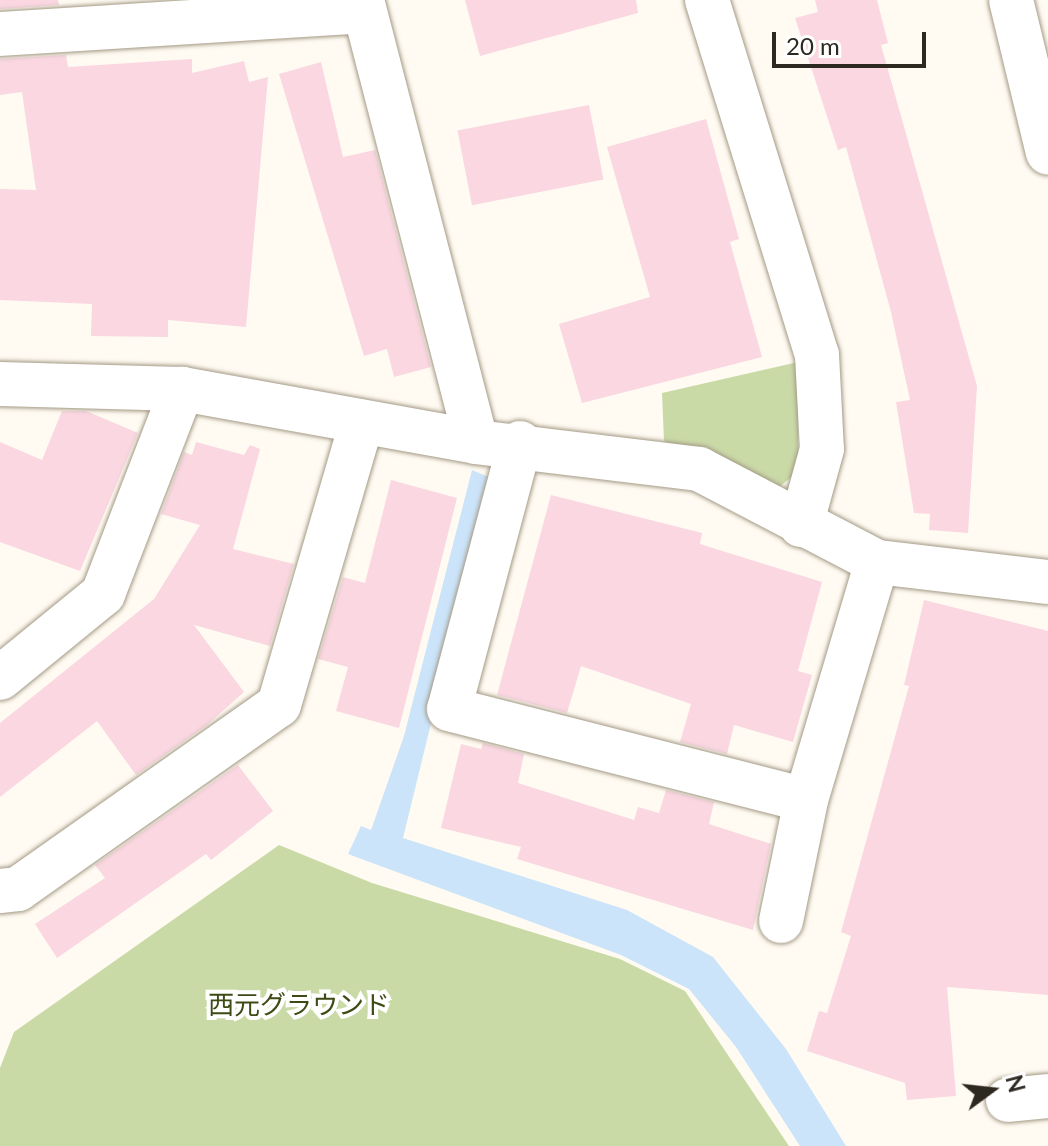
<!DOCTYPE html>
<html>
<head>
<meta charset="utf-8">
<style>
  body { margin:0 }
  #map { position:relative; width:1048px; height:1146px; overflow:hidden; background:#fffbf2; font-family:Lato,"Noto Sans JP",sans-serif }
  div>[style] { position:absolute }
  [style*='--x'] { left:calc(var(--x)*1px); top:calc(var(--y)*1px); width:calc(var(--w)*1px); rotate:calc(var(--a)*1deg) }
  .green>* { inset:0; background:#cadaa7 }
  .water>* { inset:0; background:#cbe4fa }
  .building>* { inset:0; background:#fad7e1; transform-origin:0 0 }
  .roads { filter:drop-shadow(0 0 2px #a49a86) drop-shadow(0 0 2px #a49a86) }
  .minor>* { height:44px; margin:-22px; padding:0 22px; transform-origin:22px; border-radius:22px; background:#fff }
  span { translate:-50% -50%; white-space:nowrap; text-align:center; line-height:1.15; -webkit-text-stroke:8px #fff; paint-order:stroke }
  .park-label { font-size:26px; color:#3d4a14 }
  .north { position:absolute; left:952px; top:1050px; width:80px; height:80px; -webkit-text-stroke:6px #fff; paint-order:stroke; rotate:75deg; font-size:22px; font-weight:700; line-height:32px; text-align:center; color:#2d2921 }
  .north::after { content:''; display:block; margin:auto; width:28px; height:36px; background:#2d2921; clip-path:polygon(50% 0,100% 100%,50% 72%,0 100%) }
  .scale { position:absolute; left:772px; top:32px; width:154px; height:36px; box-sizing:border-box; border:4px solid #2d2921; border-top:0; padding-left:10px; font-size:24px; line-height:28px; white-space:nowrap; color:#2d2921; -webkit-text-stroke:6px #fff; paint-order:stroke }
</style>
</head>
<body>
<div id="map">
  <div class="green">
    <div style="clip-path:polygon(798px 362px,798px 472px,775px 490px,664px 441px,662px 393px)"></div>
    <div style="clip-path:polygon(279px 845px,372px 883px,620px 959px,685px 991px,789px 1146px,0 1146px,0 1068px,14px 1032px)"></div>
  </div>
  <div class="water">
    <div style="clip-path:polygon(472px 470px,491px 478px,403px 838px,627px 910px,713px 957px,786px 1049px,846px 1146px,800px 1146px,736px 1047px,689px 989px,621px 955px,348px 854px,361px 826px,371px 830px,404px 736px)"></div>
  </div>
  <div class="building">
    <div style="clip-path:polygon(0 0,58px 0,59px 5px,0 9px)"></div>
    <div style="clip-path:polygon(465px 0,636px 0,638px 13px,480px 56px)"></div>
    <div style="clip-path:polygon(815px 0,877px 0,888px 43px,881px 45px,977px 386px,968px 533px,929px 530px,930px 514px,914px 513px,896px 402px,910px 400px,891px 312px,846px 147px,838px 150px,795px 18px,818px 12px)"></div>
    <div style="clip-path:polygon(66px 55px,68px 67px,192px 59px,192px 73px,244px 61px,249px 82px,268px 77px,246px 327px,168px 320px,168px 337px,91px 336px,92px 304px,0 300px,0 189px,36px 190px,22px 92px,0 95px,0 59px)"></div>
    <div style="clip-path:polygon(321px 62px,343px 157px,375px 150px,431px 367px,394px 377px,387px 349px,364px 356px,279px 74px)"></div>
    <div style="left:589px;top:105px;width:76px;height:134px;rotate:79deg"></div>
    <div style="clip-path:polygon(706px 119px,739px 239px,730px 242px,762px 357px,582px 403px,559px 324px,650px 297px,607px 147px)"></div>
    <div style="clip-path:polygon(62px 411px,86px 411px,138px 433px,80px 571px,0 542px,0 442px,42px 460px)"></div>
    <div style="clip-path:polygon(196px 442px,244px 455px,250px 445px,260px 449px,233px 549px,294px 564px,270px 646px,194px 625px,244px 692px,207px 725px,136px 775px,97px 721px,0 797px,0 723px,154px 599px,200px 525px,161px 514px,184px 452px,192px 455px)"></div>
    <div style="clip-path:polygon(391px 480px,457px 498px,399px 728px,336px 711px,348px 667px,318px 659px,343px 577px,365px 583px)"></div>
    <div style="clip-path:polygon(551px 495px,702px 533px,700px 544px,822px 582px,798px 671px,812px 675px,793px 742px,734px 725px,727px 754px,680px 742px,691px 704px,581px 666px,567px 713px,497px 695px)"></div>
    <div style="clip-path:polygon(924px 600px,1048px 631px,1048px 995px,947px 987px,956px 1096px,907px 1100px,905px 1083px,807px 1051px,819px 1011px,827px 1013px,851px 936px,841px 932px,909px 686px,904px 685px)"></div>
    <div style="clip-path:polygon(483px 743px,524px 754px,518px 783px,634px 820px,638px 807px,659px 813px,666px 790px,714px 802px,709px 824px,771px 844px,753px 930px,517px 859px,521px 847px,441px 828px,461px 744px,481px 749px)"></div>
    <div style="clip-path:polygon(238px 765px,273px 811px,211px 860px,206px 854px,57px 958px,35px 924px,105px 878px,95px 865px)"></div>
  </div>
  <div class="roads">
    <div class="minor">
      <div style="--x:362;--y:0;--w:456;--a:75.5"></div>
      <div style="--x:476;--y:442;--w:225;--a:6.9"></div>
      <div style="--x:699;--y:469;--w:201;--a:27.6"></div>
      <div style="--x:877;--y:562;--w:172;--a:6.7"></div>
      <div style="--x:707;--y:0;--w:372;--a:72.8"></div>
      <div style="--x:817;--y:355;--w:94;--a:87"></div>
      <div style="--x:822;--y:449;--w:79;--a:105.4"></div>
      <div style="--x:1011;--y:0;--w:157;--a:76.4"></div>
      <div style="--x:0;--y:34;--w:365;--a:-3.6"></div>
      <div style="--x:0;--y:384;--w:182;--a:1.6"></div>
      <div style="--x:182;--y:389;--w:299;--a:10.2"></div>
      <div style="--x:520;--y:443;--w:275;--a:104.9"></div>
      <div style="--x:449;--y:709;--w:368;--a:14.3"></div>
      <div style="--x:806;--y:800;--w:248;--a:-73.4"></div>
      <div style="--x:0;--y:678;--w:133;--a:-39.2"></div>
      <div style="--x:103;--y:594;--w:220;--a:-68.9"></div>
      <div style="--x:0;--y:891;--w:18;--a:-6"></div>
      <div style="--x:18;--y:889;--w:319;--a:-35.2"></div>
      <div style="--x:279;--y:705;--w:295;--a:-73.7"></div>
      <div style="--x:781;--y:921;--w:124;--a:-78.3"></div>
      <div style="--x:1008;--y:1100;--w:40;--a:-5.7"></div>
    </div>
  </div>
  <div class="park-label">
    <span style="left:299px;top:1005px">西元グラウンド</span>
  </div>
  <div class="north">N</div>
  <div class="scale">20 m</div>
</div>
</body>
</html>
